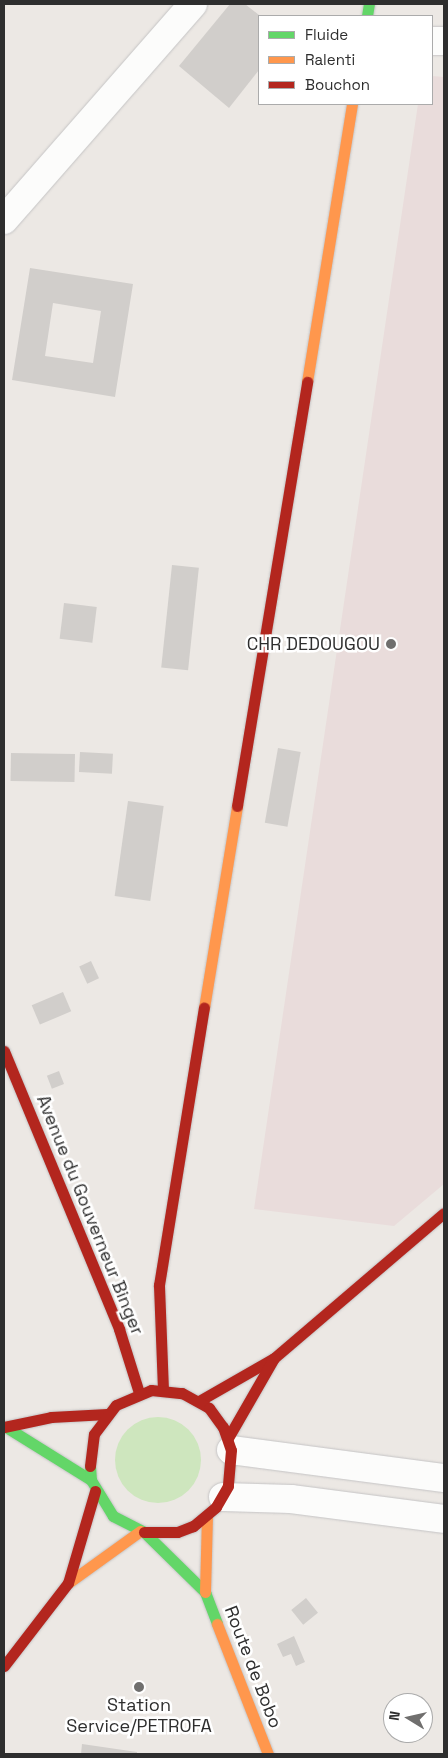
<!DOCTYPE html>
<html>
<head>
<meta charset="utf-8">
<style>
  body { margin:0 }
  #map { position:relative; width:448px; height:1758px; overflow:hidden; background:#ece8e4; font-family:"Space Grotesk",sans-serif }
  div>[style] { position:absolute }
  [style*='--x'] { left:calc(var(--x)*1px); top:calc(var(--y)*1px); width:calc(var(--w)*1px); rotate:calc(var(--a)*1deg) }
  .medical>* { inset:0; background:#e9dcdb }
  .green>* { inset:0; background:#cee6be }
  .round { border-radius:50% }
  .building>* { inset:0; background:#d1cecb; transform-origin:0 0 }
  .roads { filter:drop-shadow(0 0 1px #c5c4c5) drop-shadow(0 0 1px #c5c4c5) }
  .street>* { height:28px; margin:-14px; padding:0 14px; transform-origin:14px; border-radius:14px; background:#fcfcfb }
  .fast>* { height:11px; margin:-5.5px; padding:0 5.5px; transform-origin:5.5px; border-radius:5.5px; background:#63d668 }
  .slow>* { height:11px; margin:-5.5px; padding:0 5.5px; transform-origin:5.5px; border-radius:5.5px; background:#ff974d }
  .jam>* { height:11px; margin:-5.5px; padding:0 5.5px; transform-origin:5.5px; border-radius:5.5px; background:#b3261e }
  .dots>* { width:14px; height:14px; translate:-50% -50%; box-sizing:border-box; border:2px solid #fff; border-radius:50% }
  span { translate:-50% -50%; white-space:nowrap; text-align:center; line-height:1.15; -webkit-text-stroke:5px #fff; paint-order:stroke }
  .poi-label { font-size:18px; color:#2e2e2e }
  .right { translate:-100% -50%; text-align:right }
  .street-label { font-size:18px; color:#2e2e2e }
  .frame { position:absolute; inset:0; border:5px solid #2e2e2e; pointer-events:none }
  .legend { position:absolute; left:258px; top:15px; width:175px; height:90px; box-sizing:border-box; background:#fff; border:1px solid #ababab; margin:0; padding:6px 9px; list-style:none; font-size:15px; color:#2e2e2e }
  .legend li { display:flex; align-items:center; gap:10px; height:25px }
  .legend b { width:25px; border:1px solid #ababab }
  .north { position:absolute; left:383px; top:1693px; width:50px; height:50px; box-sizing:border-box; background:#fff; border:1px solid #ababab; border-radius:50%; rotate:279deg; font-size:14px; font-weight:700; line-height:20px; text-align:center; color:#2e2e2e }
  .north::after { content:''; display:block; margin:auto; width:18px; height:22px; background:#706f6e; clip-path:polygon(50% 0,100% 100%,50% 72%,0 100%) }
</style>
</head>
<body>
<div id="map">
  <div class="medical">
    <div style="clip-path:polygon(432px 76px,444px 77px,444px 1184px,394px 1226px,254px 1209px,418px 104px,432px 104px)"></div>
  </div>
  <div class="green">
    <div class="round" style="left:115px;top:1417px;width:86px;height:86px"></div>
  </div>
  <div class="building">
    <div style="clip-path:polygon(230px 4px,245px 4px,259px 15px,259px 70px,229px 108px,179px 66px)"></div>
    <div style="clip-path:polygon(evenodd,30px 268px,133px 284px,115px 397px,12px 380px,30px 268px,53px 303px,101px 311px,93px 363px,45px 356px,53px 303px)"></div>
    <div style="left:172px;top:565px;width:27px;height:103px;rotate:6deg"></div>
    <div style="left:64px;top:603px;width:33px;height:36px;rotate:7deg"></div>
    <div style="left:278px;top:748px;width:23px;height:76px;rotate:10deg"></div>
    <div style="left:80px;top:752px;width:33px;height:20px;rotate:3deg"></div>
    <div style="left:11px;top:753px;width:64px;height:28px;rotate:1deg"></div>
    <div style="left:128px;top:801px;width:36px;height:96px;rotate:8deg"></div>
    <div style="left:91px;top:961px;width:19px;height:13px;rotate:65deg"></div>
    <div style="left:63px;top:992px;width:21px;height:34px;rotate:67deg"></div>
    <div style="left:59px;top:1071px;width:14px;height:13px;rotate:69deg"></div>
    <div style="left:306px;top:1598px;width:19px;height:19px;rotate:51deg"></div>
    <div style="clip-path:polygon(294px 1636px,305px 1662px,296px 1666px,291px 1654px,283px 1657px,277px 1644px)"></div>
    <div style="clip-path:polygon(82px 1744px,137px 1752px,137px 1754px,81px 1754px)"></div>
  </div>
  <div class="roads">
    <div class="street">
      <div style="--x:432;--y:41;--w:12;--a:0"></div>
      <div style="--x:4;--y:220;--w:287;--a:-48.8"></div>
      <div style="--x:231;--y:1450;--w:215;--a:7.5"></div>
      <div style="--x:223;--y:1497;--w:68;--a:1.7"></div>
      <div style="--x:291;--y:1499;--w:154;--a:7.4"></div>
    </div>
    <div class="fast">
      <div style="--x:367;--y:16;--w:12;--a:-81"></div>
      <div style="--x:6;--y:1427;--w:100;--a:31.9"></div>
      <div style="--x:90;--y:1466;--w:14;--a:86"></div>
      <div style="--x:91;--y:1480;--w:42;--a:58.6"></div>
      <div style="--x:113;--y:1516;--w:35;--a:27"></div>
      <div style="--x:144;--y:1532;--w:86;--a:44.5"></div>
      <div style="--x:205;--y:1592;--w:34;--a:69"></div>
    </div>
    <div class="slow">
      <div style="--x:307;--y:382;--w:282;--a:-80.8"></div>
      <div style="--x:204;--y:1008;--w:205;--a:-80.7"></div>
      <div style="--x:68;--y:1583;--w:89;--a:-35.8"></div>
      <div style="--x:205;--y:1592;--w:75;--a:-88.5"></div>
      <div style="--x:217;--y:1624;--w:140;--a:68.6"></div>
    </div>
    <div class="jam">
      <div style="--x:237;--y:806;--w:430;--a:-80.6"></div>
      <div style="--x:4;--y:1051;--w:301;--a:67.5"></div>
      <div style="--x:119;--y:1329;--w:67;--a:72.6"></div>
      <div style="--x:163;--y:1390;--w:105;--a:-92.2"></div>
      <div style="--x:159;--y:1285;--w:281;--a:-80.8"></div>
      <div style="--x:199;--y:1401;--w:86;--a:-29.8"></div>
      <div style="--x:274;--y:1358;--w:223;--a:-40.5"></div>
      <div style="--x:4;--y:1427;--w:48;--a:-12"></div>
      <div style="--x:51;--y:1417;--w:56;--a:-3.1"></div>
      <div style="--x:228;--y:1438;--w:92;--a:-60.1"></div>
      <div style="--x:90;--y:1466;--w:32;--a:-83"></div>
      <div style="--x:94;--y:1434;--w:36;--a:-53"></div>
      <div style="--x:116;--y:1405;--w:38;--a:-23"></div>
      <div style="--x:151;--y:1390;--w:31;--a:6"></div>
      <div style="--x:182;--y:1393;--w:31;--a:29"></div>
      <div style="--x:209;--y:1408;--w:24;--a:54"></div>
      <div style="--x:223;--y:1427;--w:24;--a:71"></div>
      <div style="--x:231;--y:1450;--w:36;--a:95"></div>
      <div style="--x:228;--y:1486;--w:24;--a:120"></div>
      <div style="--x:216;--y:1507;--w:30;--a:140"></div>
      <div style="--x:193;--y:1526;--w:17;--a:159"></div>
      <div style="--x:177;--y:1532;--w:33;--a:180"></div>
      <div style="--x:4;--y:1666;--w:105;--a:-52.4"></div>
      <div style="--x:68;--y:1583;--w:96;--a:-73.6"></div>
    </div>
  </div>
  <div class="dots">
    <div style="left:391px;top:644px;background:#706f6e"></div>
    <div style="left:139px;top:1687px;background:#706f6e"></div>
  </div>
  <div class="poi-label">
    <span class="right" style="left:380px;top:644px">CHR DEDOUGOU</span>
    <span style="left:139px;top:1716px">Station<br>Service/PETROFA</span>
  </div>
  <div class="street-label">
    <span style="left:90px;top:1215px;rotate:68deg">Avenue du Gouverneur Binger</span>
    <span style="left:253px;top:1667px;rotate:69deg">Route de Bobo</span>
  </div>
  <div class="frame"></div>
  <ul class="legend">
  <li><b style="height:6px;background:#63d668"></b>Fluide</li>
  <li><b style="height:6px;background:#ff974d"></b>Ralenti</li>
  <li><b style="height:6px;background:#b3261e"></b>Bouchon</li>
  </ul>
  <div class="north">N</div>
</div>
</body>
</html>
